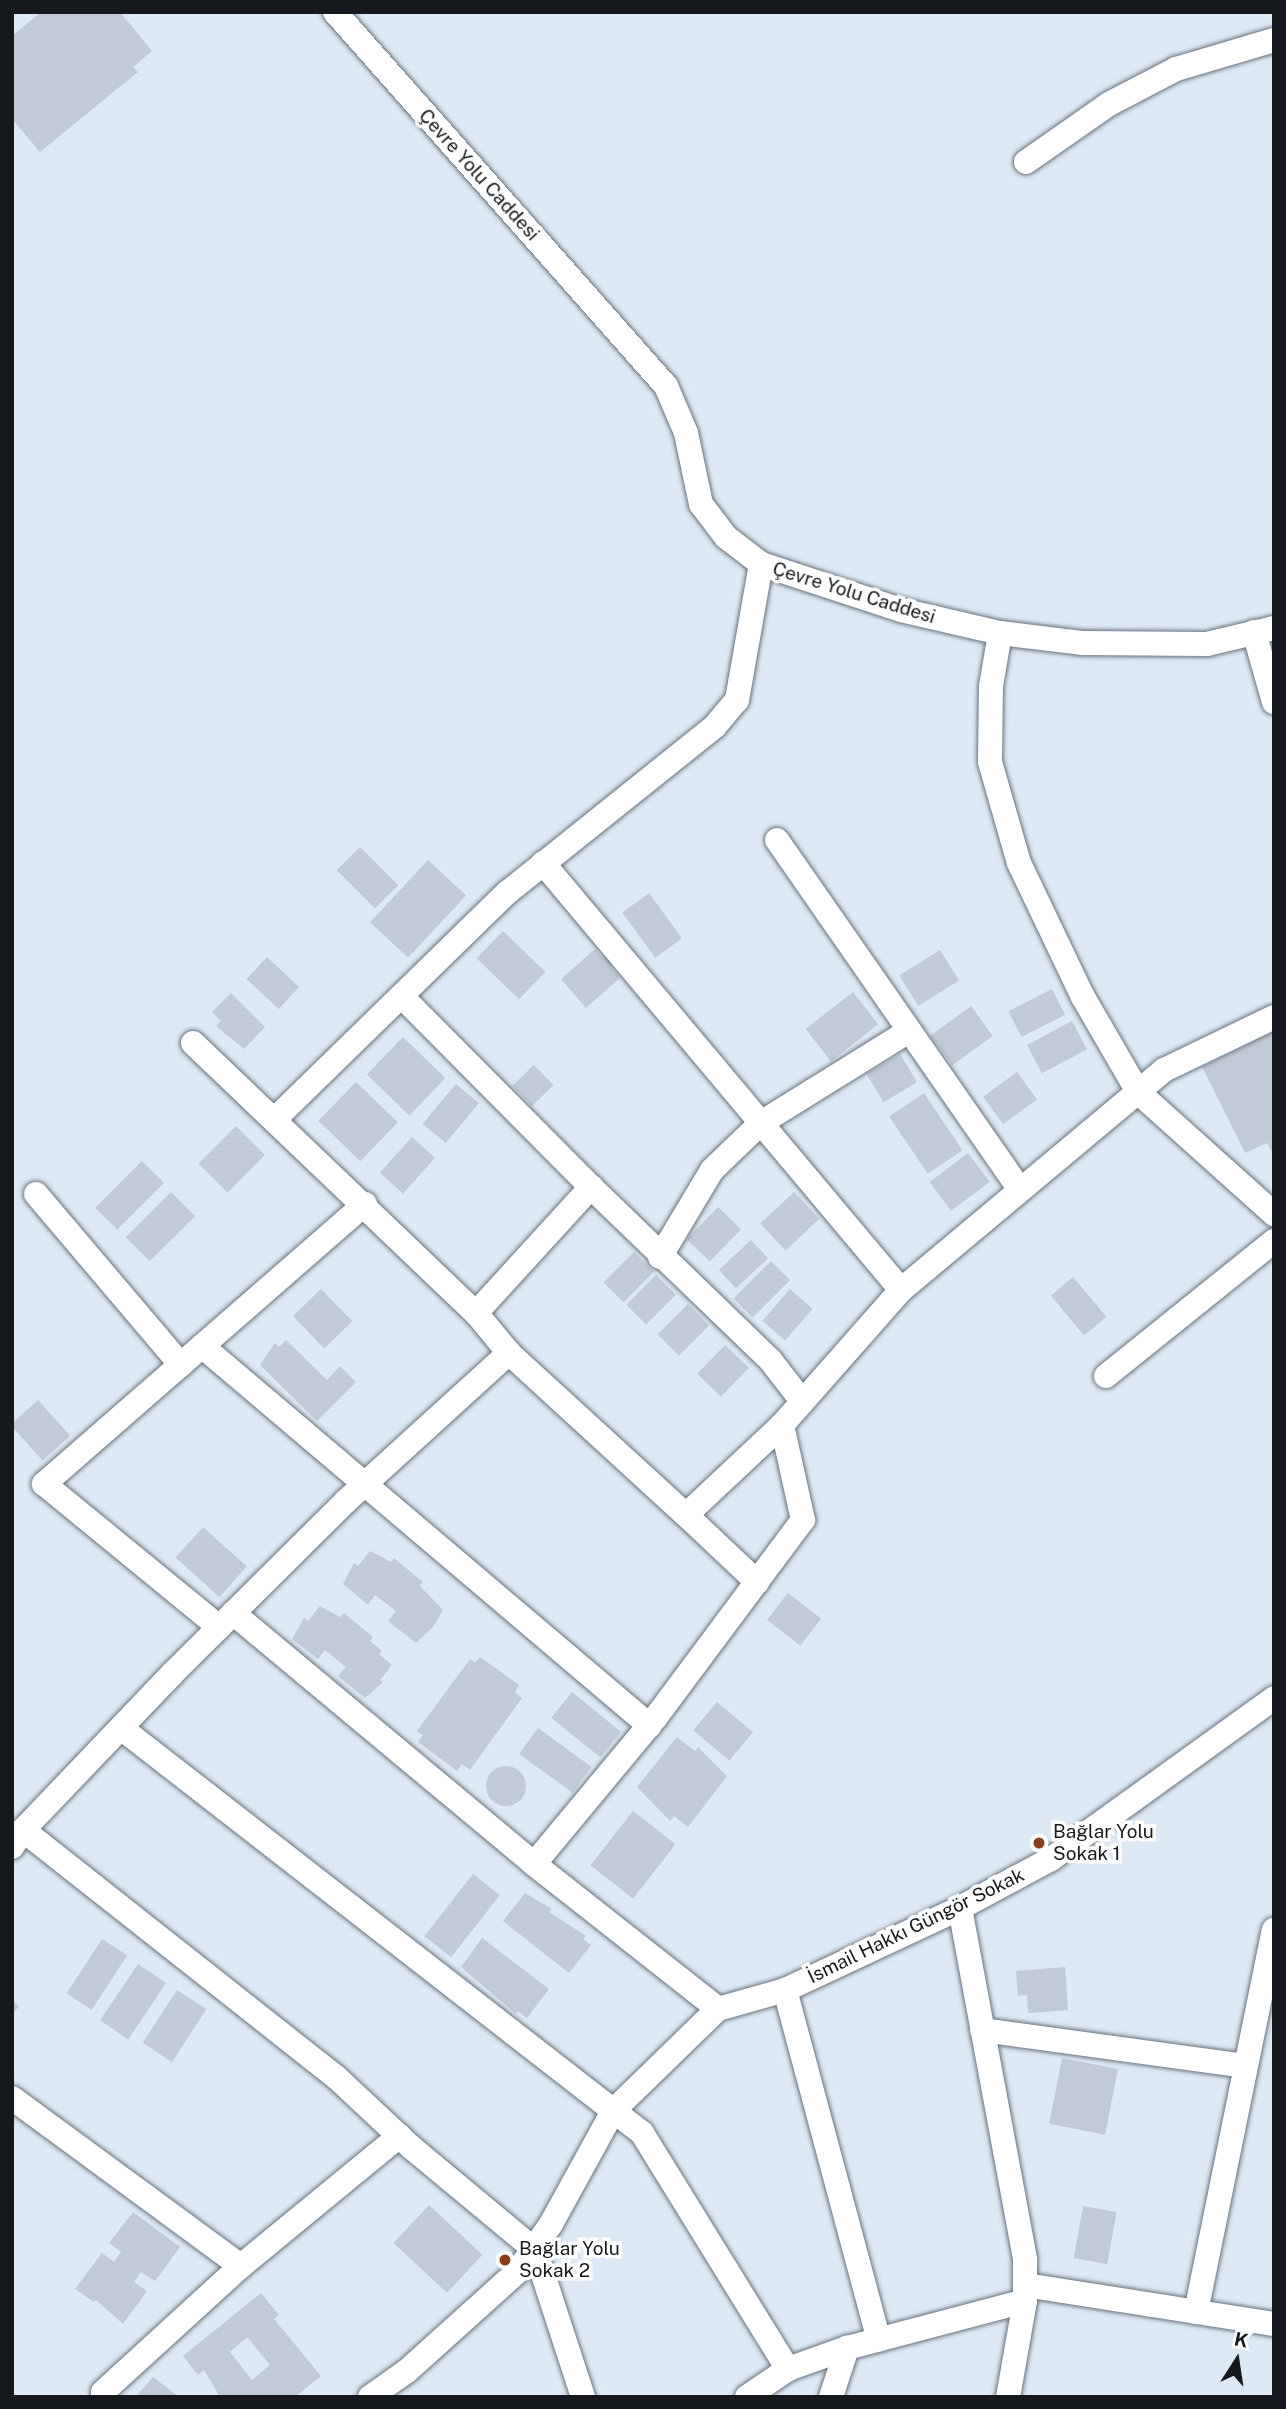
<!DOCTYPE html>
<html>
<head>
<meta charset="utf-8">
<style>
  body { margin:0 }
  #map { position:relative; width:1286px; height:2409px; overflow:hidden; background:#dde9f5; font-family:"Public Sans",sans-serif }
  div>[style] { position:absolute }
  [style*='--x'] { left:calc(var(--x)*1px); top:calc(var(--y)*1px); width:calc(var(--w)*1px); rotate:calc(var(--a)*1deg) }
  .building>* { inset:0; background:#c0cbd7; transform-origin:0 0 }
  .round { border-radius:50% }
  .roads { filter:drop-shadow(0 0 2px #67727c) drop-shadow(0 0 2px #67727c) }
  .minor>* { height:24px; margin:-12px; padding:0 12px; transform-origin:12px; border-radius:12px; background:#fff }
  .dots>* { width:19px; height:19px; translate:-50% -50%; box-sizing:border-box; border:4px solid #fff; border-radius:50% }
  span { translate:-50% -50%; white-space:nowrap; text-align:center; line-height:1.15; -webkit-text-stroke:7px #fff; paint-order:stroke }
  .street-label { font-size:19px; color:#15191d }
  .poi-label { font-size:19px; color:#15191d }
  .left { translate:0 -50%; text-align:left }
  .frame { position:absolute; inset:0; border:14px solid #15191d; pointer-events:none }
  .north { position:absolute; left:1202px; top:2325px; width:70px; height:70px; -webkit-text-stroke:5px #fff; paint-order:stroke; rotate:12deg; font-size:19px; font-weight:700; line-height:28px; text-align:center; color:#15191d }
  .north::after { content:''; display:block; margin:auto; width:24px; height:32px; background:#15191d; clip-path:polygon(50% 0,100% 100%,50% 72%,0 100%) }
</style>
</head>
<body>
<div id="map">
  <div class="building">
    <div style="clip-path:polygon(41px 12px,120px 12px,152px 51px,133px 67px,138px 72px,40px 152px,12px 119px,12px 36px)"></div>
    <div style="left:360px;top:847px;width:54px;height:33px;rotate:45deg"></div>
    <div style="left:428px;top:860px;width:52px;height:85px;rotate:43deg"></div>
    <div style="left:649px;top:893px;width:56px;height:33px;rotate:54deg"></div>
    <div style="left:503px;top:931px;width:59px;height:38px;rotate:44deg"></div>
    <div style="clip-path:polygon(595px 949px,603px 958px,609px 953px,616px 961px,610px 966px,620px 978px,586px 1008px,561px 979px)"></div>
    <div style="left:940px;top:950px;width:36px;height:48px;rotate:58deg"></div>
    <div style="left:267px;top:957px;width:44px;height:30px;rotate:43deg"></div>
    <div style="left:1052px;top:989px;width:29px;height:49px;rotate:63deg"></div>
    <div style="left:853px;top:992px;width:41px;height:60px;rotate:52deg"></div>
    <div style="clip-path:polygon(231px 993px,265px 1027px,244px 1049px,216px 1026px,221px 1021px,212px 1012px)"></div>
    <div style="left:971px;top:1006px;width:37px;height:50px;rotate:54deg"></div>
    <div style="left:1072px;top:1021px;width:32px;height:51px;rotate:62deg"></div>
    <div style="clip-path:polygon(1274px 1031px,1274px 1156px,1267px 1143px,1245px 1153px,1202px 1067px)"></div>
    <div style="left:403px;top:1037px;width:59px;height:52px;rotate:44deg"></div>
    <div style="left:900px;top:1054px;width:33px;height:39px;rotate:59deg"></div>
    <div style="left:534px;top:1065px;width:28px;height:30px;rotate:46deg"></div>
    <div style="left:1017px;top:1072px;width:34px;height:42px;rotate:54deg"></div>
    <div style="left:356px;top:1082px;width:58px;height:54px;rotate:44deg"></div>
    <div style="left:456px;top:1084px;width:30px;height:52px;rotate:40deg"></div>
    <div style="left:924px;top:1093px;width:69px;height:42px;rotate:56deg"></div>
    <div style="left:236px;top:1126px;width:41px;height:53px;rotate:45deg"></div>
    <div style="left:412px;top:1137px;width:31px;height:48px;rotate:42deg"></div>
    <div style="left:968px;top:1153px;width:36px;height:48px;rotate:53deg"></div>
    <div style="left:142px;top:1161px;width:31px;height:66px;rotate:45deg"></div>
    <div style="left:171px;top:1192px;width:34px;height:64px;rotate:45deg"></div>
    <div style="left:794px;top:1192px;width:37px;height:46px;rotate:47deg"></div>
    <div style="left:718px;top:1207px;width:32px;height:45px;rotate:44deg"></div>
    <div style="left:751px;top:1240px;width:25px;height:44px;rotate:47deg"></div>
    <div style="left:634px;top:1252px;width:28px;height:43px;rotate:45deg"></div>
    <div style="left:771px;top:1261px;width:27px;height:53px;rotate:45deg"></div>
    <div style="left:656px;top:1275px;width:28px;height:42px;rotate:45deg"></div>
    <div style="left:1073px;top:1277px;width:52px;height:29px;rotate:50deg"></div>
    <div style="left:321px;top:1289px;width:45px;height:39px;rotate:46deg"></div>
    <div style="left:790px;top:1289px;width:30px;height:42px;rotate:41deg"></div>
    <div style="left:688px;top:1304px;width:30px;height:43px;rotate:45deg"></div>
    <div style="clip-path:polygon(286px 1340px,327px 1380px,340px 1366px,356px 1382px,317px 1421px,260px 1365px,275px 1343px,279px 1347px)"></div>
    <div style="left:725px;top:1345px;width:33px;height:40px;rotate:44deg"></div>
    <div style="left:38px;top:1400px;width:48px;height:37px;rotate:48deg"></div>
    <div style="left:203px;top:1527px;width:59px;height:41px;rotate:42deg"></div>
    <div style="clip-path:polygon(370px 1551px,391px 1562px,394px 1558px,423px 1582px,420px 1586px,443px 1610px,433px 1627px,416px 1643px,388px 1621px,396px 1611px,375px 1595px,368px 1605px,343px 1584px,354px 1563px,358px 1566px)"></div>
    <div style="left:788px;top:1593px;width:42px;height:34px;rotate:38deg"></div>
    <div style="clip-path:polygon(320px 1606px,340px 1617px,344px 1613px,373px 1637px,370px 1641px,382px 1651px,379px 1654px,392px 1665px,380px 1680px,383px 1682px,365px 1698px,338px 1676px,346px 1667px,325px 1650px,318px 1659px,292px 1639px,304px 1618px,308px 1621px)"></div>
    <div style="clip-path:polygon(480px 1657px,519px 1685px,515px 1692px,522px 1698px,470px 1770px,462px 1764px,457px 1771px,418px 1742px,423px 1735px,417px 1731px,470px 1659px,475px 1663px)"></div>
    <div style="left:572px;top:1692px;width:63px;height:33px;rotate:39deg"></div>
    <div style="left:717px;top:1702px;width:47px;height:37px;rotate:40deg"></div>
    <div style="left:538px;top:1728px;width:66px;height:32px;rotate:36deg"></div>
    <div style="clip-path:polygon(677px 1737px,695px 1751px,698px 1747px,727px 1776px,688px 1827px,674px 1816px,670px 1821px,637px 1787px)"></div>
    <div class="round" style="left:486px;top:1766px;width:40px;height:40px"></div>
    <div style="left:633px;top:1811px;width:54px;height:69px;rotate:38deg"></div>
    <div style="left:473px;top:1874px;width:34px;height:79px;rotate:38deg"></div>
    <div style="clip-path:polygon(525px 1893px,552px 1909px,549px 1912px,586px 1936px,583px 1939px,591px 1945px,569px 1973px,503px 1921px)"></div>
    <div style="clip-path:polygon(482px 1938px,549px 1989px,527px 2018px,518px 2011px,516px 2014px,461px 1967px)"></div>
    <div style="left:102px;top:1939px;width:30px;height:65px;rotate:33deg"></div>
    <div style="left:138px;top:1964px;width:34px;height:68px;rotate:34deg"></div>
    <div style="clip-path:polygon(1065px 1967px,1068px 2010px,1028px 2013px,1027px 1995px,1018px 1996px,1016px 1971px)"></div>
    <div style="left:177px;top:1990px;width:35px;height:63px;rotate:33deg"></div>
    <div style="clip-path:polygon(12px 2001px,19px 2006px,12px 2015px)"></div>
    <div style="left:1062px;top:2058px;width:57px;height:67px;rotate:11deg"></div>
    <div style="left:429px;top:2205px;width:73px;height:52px;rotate:43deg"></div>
    <div style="left:1083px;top:2206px;width:34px;height:53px;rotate:10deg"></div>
    <div style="clip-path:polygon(133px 2212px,180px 2247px,155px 2281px,141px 2272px,134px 2282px,147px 2291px,123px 2324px,96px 2300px,94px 2302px,75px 2289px,102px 2253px,114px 2262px,121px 2252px,109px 2243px)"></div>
    <div style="clip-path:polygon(evenodd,261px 2293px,279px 2315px,274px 2319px,321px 2376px,295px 2397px,220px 2397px,204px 2370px,198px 2375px,183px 2356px,261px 2293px,247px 2337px,270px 2365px,252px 2380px,230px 2352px,247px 2337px)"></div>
    <div style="clip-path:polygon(153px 2377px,179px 2397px,141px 2397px,138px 2394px)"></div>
  </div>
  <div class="roads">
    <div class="minor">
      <div style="--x:335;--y:12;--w:499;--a:48.5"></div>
      <div style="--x:666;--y:386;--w:51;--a:66.9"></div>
      <div style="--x:686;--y:433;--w:73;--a:78.1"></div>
      <div style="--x:701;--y:504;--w:41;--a:52.9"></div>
      <div style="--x:726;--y:537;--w:44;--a:37.6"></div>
      <div style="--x:761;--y:564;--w:147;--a:18.2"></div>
      <div style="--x:901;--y:610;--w:102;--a:13.1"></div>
      <div style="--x:1000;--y:633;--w:84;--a:6.9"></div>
      <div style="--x:1083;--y:643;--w:124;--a:0.5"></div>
      <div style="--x:1207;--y:644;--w:69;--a:-13.4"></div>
      <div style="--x:1026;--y:162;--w:101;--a:-34.9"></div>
      <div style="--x:1109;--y:104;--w:76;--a:-27.6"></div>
      <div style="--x:1176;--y:69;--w:102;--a:-16.5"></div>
      <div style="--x:1254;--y:632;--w:73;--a:74.1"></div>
      <div style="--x:1000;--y:633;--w:54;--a:99.6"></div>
      <div style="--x:991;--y:686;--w:76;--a:90.8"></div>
      <div style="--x:990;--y:762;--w:105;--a:74"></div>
      <div style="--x:1019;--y:863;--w:148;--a:64.5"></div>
      <div style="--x:1083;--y:997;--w:110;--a:59.9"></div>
      <div style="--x:1138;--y:1092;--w:183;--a:41.9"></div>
      <div style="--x:777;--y:840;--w:426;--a:55.2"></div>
      <div style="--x:543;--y:863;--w:557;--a:50.02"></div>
      <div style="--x:193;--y:1043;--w:391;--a:43.7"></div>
      <div style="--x:275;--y:1119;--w:325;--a:-44.3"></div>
      <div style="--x:508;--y:892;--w:265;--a:-38.7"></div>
      <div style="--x:715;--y:726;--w:34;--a:-50"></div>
      <div style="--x:737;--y:700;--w:138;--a:-80"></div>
      <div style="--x:591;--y:1187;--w:250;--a:44"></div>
      <div style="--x:771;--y:1361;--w:51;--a:52.2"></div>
      <div style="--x:36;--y:1194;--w:224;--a:49.7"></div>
      <div style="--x:660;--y:1257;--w:101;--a:-59.1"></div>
      <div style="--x:712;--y:1170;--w:68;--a:-43.8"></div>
      <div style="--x:761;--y:1123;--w:172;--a:-31.9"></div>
      <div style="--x:202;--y:1346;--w:587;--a:40.31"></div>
      <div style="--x:509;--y:1353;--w:240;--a:42.5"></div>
      <div style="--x:686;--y:1515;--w:132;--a:-43.2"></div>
      <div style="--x:782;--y:1425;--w:180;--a:-48.6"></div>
      <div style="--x:901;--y:1290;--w:343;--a:-39.9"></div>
      <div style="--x:1164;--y:1070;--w:122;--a:-25.7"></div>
      <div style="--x:1106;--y:1376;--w:216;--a:-38.8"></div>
      <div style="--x:686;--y:1515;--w:98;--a:43.3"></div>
      <div style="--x:233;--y:1613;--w:392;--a:39.8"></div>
      <div style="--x:534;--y:1864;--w:234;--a:38.2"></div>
      <div style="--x:219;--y:1627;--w:226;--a:-140.7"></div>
      <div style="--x:44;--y:1484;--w:426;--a:-41.1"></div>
      <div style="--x:121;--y:1728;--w:660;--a:37.86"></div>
      <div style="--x:642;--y:2133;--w:278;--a:58.3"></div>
      <div style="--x:23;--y:1830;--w:399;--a:38.3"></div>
      <div style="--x:336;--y:2077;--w:104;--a:43.1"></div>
      <div style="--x:412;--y:2148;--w:160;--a:39.7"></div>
      <div style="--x:535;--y:2250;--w:155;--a:71.9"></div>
      <div style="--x:12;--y:1847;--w:20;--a:-57"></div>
      <div style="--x:23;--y:1830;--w:217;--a:-46.3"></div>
      <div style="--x:173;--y:1673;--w:243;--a:-44.8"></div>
      <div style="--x:345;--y:1502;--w:222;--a:-42.3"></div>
      <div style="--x:509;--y:1353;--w:52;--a:-129.5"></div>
      <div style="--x:476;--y:1313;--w:171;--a:-47.6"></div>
      <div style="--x:591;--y:1187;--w:269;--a:-134.8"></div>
      <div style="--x:534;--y:1864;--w:191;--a:-50.3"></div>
      <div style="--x:656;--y:1717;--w:246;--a:-53.3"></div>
      <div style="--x:803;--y:1520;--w:97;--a:-102.5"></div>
      <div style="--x:960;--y:1908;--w:358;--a:79.5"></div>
      <div style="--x:1025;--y:2260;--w:41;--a:90"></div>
      <div style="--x:1025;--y:2301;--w:97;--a:100"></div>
      <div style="--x:785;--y:1990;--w:362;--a:75"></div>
      <div style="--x:982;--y:2030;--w:266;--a:7.8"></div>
      <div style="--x:12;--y:2098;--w:284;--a:36.3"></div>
      <div style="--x:1025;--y:2285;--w:252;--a:8.9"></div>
      <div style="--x:1196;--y:2312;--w:390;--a:-78.5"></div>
      <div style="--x:105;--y:2397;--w:5;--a:-112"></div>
      <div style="--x:103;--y:2392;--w:187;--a:-42.4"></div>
      <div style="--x:241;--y:2266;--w:205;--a:-39.4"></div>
      <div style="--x:370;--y:2397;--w:45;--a:-35.1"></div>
      <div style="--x:407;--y:2371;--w:148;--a:-42"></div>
      <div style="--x:517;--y:2272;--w:59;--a:-54.7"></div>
      <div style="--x:551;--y:2224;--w:129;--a:-61.2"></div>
      <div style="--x:613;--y:2111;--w:146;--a:-44.2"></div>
      <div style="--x:718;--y:2009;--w:70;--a:-15.8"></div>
      <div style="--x:785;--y:1990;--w:193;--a:-25.1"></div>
      <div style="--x:960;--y:1908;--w:103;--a:-28.3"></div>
      <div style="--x:1051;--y:1859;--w:275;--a:-35.8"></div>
      <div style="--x:747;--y:2397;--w:50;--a:-34.3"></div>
      <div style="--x:788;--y:2369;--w:63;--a:-19.6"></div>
      <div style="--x:847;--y:2348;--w:184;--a:-14.8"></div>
      <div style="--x:831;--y:2397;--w:52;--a:-71.9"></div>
    </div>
  </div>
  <div class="dots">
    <div style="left:1039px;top:1843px;background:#88411d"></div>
    <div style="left:505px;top:2260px;background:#88411d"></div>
  </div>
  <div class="street-label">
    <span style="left:479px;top:175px;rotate:48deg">Çevre Yolu Caddesi</span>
    <span style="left:854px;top:593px;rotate:17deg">Çevre Yolu Caddesi</span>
    <span style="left:916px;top:1926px;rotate:-26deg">İsmail Hakkı Güngör Sokak</span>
  </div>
  <div class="poi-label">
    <span class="left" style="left:1053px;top:1843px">Bağlar Yolu<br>Sokak 1</span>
    <span class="left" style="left:519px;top:2260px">Bağlar Yolu<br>Sokak 2</span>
  </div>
  <div class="frame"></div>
  <div class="north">K</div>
</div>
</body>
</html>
